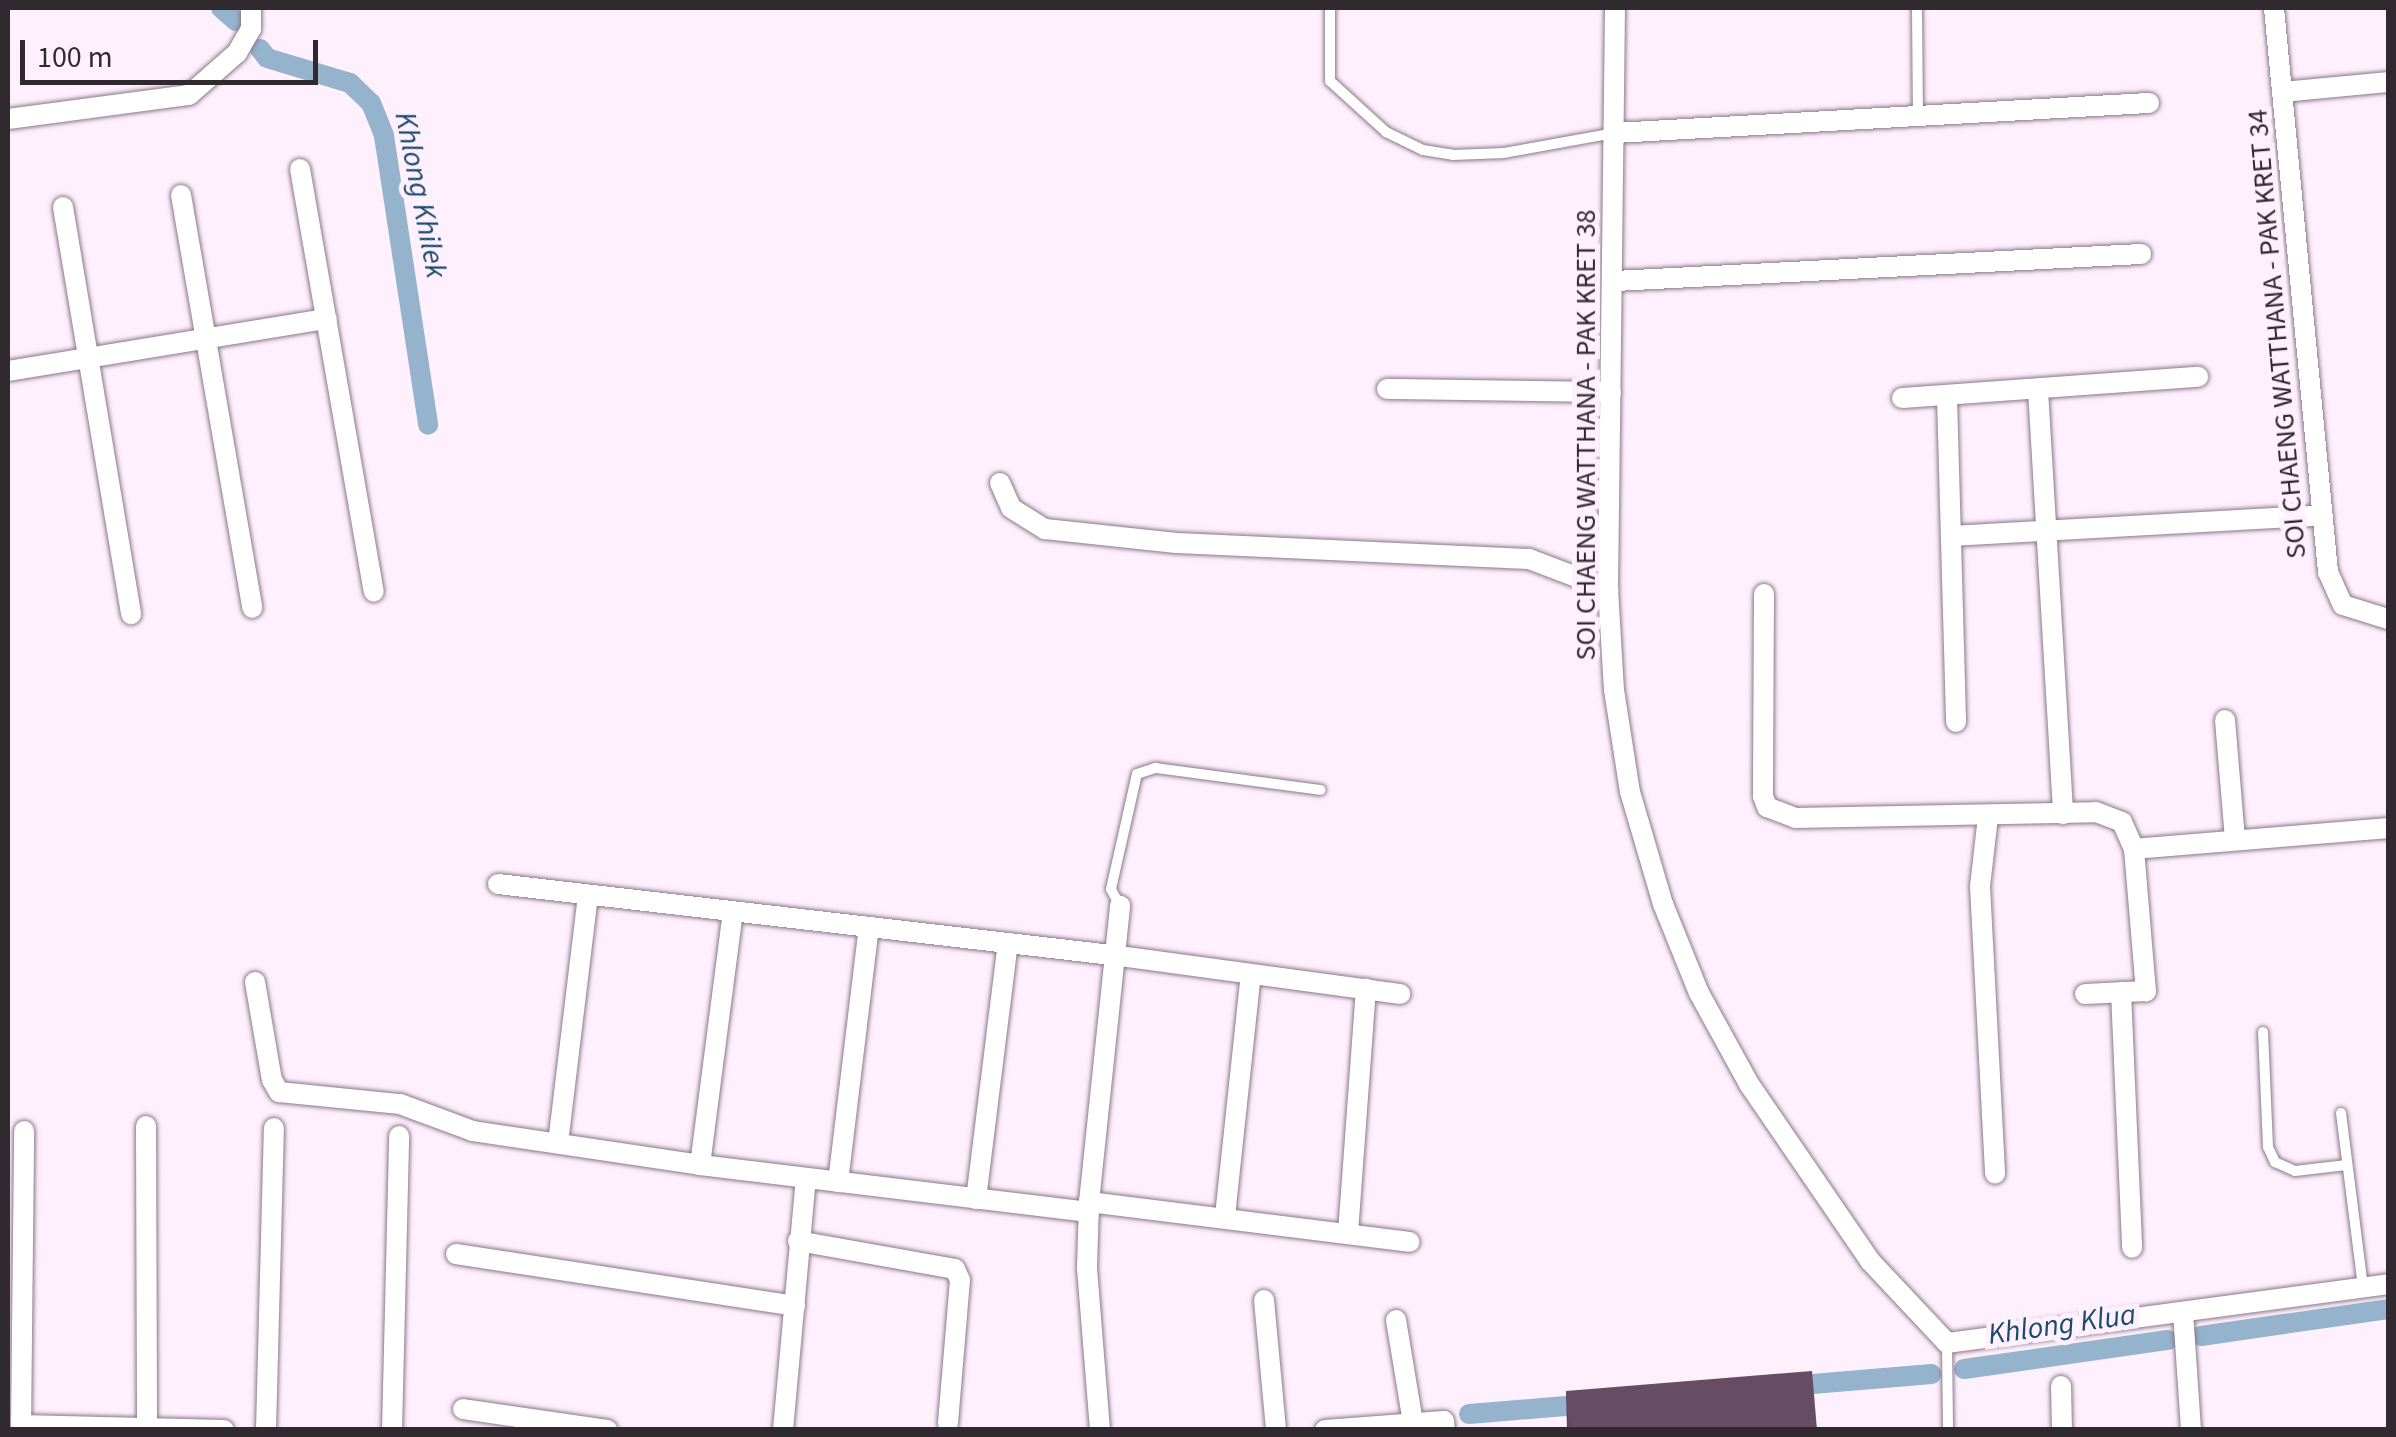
<!DOCTYPE html>
<html>
<head>
<meta charset="utf-8">
<style>
  body { margin:0 }
  #map { position:relative; width:2396px; height:1437px; overflow:hidden; background:#fef0fc; font-family:"Source Sans 3",sans-serif }
  div>[style] { position:absolute }
  [style*='--x'] { left:calc(var(--x)*1px); top:calc(var(--y)*1px); width:calc(var(--w)*1px); rotate:calc(var(--a)*1deg) }
  .canal>* { height:20px; margin:-10px; padding:0 10px; transform-origin:10px; border-radius:10px; background:#95b3cc }
  .roads { filter:drop-shadow(0 0 2px #8b778a) drop-shadow(0 0 2px #8b778a) }
  .service>* { height:10px; margin:-5px; padding:0 5px; transform-origin:5px; border-radius:5px; background:#fff }
  .minor>* { height:20px; margin:-10px; padding:0 10px; transform-origin:10px; border-radius:10px; background:#fff }
  .wall>* { inset:0; background:#584256 }
  .building>* { inset:0; background:#664d64 }
  span { translate:-50% -50%; white-space:nowrap; text-align:center; line-height:1.15; -webkit-text-stroke:10px #fef0fc; paint-order:stroke }
  .street-label { font-size:28px; color:#312930 }
  .water-label { font-size:30px; color:#1a4b6f; font-style:italic }
  .frame { position:absolute; inset:0; border:10px solid #312930; pointer-events:none }
  .scale { position:absolute; left:20px; top:40px; width:298px; height:45px; box-sizing:border-box; border:5px solid #312930; border-top:0; padding-left:12px; font-size:30px; line-height:35px; white-space:nowrap; color:#312930; -webkit-text-stroke:8px #fef0fc; paint-order:stroke }
</style>
</head>
<body>
<div id="map">
  <div class="canal">
    <div style="--x:221;--y:8;--w:20;--a:41"></div>
    <div style="--x:260;--y:49;--w:11;--a:52"></div>
    <div style="--x:267;--y:58;--w:87;--a:16.8"></div>
    <div style="--x:350;--y:83;--w:29;--a:44"></div>
    <div style="--x:371;--y:103;--w:35;--a:68"></div>
    <div style="--x:384;--y:136;--w:292;--a:81.3"></div>
    <div style="--x:2201;--y:1336;--w:189;--a:-8.2"></div>
    <div style="--x:1964;--y:1369;--w:206;--a:-8.1"></div>
    <div style="--x:1789;--y:1386;--w:143;--a:-4.8"></div>
    <div style="--x:1469;--y:1414;--w:121;--a:-4.7"></div>
  </div>
  <div class="roads">
    <div class="service">
      <div style="--x:1330;--y:8;--w:73;--a:90"></div>
      <div style="--x:1330;--y:81;--w:76;--a:42.3"></div>
      <div style="--x:1386;--y:132;--w:41;--a:25.9"></div>
      <div style="--x:1423;--y:150;--w:30;--a:9"></div>
      <div style="--x:1453;--y:155;--w:51;--a:-2.2"></div>
      <div style="--x:1504;--y:153;--w:112;--a:-10.3"></div>
      <div style="--x:1917;--y:8;--w:108;--a:89.5"></div>
      <div style="--x:1120;--y:906;--w:19;--a:-118"></div>
      <div style="--x:1111;--y:889;--w:118;--a:-77.3"></div>
      <div style="--x:1137;--y:774;--w:20;--a:-18"></div>
      <div style="--x:1156;--y:768;--w:166;--a:7.6"></div>
      <div style="--x:2263;--y:1032;--w:115;--a:87.5"></div>
      <div style="--x:2268;--y:1147;--w:17;--a:65"></div>
      <div style="--x:2275;--y:1162;--w:22;--a:24"></div>
      <div style="--x:2295;--y:1171;--w:52;--a:-6.6"></div>
      <div style="--x:2341;--y:1113;--w:175;--a:82.8"></div>
      <div style="--x:1947;--y:1343;--w:87;--a:89.3"></div>
    </div>
    <div class="minor">
      <div style="--x:1615;--y:8;--w:581;--a:90.69"></div>
      <div style="--x:1608;--y:589;--w:101;--a:86.6"></div>
      <div style="--x:1614;--y:690;--w:103;--a:81.1"></div>
      <div style="--x:1630;--y:792;--w:117;--a:73.6"></div>
      <div style="--x:1663;--y:904;--w:96;--a:68"></div>
      <div style="--x:1699;--y:993;--w:104;--a:61.2"></div>
      <div style="--x:1749;--y:1084;--w:214;--a:55.6"></div>
      <div style="--x:1870;--y:1261;--w:112;--a:46.8"></div>
      <div style="--x:1947;--y:1343;--w:445;--a:-7.6"></div>
      <div style="--x:2274;--y:8;--w:567;--a:84.53"></div>
      <div style="--x:2328;--y:572;--w:36;--a:66"></div>
      <div style="--x:2343;--y:605;--w:47;--a:17.3"></div>
      <div style="--x:2282;--y:92;--w:106;--a:-5.4"></div>
      <div style="--x:8;--y:119;--w:183;--a:-7.6"></div>
      <div style="--x:189;--y:95;--w:64;--a:-41.2"></div>
      <div style="--x:237;--y:53;--w:28;--a:-60"></div>
      <div style="--x:251;--y:29;--w:21;--a:-90"></div>
      <div style="--x:1615;--y:133;--w:535;--a:-3.22"></div>
      <div style="--x:300;--y:169;--w:429;--a:80.1"></div>
      <div style="--x:181;--y:195;--w:419;--a:80.2"></div>
      <div style="--x:63;--y:207;--w:413;--a:80.5"></div>
      <div style="--x:1615;--y:281;--w:527;--a:-2.94"></div>
      <div style="--x:8;--y:371;--w:323;--a:-9.3"></div>
      <div style="--x:1387;--y:389;--w:224;--a:0.8"></div>
      <div style="--x:2038;--y:390;--w:425;--a:86.6"></div>
      <div style="--x:1947;--y:397;--w:325;--a:88.4"></div>
      <div style="--x:1902;--y:398;--w:297;--a:-4.1"></div>
      <div style="--x:1000;--y:483;--w:27;--a:66"></div>
      <div style="--x:1011;--y:508;--w:40;--a:32"></div>
      <div style="--x:1045;--y:529;--w:132;--a:6.1"></div>
      <div style="--x:1176;--y:543;--w:353;--a:2.6"></div>
      <div style="--x:1529;--y:559;--w:85;--a:20.8"></div>
      <div style="--x:1952;--y:536;--w:371;--a:-3.2"></div>
      <div style="--x:1764;--y:594;--w:202;--a:90.3"></div>
      <div style="--x:1763;--y:796;--w:12;--a:70"></div>
      <div style="--x:1767;--y:807;--w:30;--a:21"></div>
      <div style="--x:1795;--y:818;--w:301;--a:-1.1"></div>
      <div style="--x:2096;--y:812;--w:28;--a:21"></div>
      <div style="--x:2122;--y:822;--w:30;--a:66"></div>
      <div style="--x:2134;--y:849;--w:143;--a:85.2"></div>
      <div style="--x:2146;--y:991;--w:61;--a:177.2"></div>
      <div style="--x:2225;--y:720;--w:120;--a:85.2"></div>
      <div style="--x:1988;--y:817;--w:69;--a:96.6"></div>
      <div style="--x:1980;--y:886;--w:288;--a:87"></div>
      <div style="--x:2134;--y:849;--w:255;--a:-4.7"></div>
      <div style="--x:498;--y:884;--w:618;--a:6.6"></div>
      <div style="--x:1112;--y:955;--w:291;--a:7.7"></div>
      <div style="--x:255;--y:982;--w:99;--a:80.2"></div>
      <div style="--x:272;--y:1080;--w:14;--a:60"></div>
      <div style="--x:279;--y:1092;--w:122;--a:5.7"></div>
      <div style="--x:400;--y:1104;--w:78;--a:20.3"></div>
      <div style="--x:473;--y:1131;--w:230;--a:8.5"></div>
      <div style="--x:700;--y:1165;--w:392;--a:6.9"></div>
      <div style="--x:2121;--y:992;--w:256;--a:87.5"></div>
      <div style="--x:146;--y:1126;--w:304;--a:89.8"></div>
      <div style="--x:558;--y:1143;--w:250;--a:-83.1"></div>
      <div style="--x:700;--y:1165;--w:256;--a:-82.6"></div>
      <div style="--x:838;--y:1182;--w:257;--a:-83.1"></div>
      <div style="--x:976;--y:1199;--w:258;--a:-82.9"></div>
      <div style="--x:1089;--y:1202;--w:323;--a:7.1"></div>
      <div style="--x:1225;--y:1216;--w:243;--a:-83.9"></div>
      <div style="--x:1348;--y:1233;--w:245;--a:-85.8"></div>
      <div style="--x:798;--y:1241;--w:159;--a:10.1"></div>
      <div style="--x:955;--y:1269;--w:12;--a:66"></div>
      <div style="--x:960;--y:1280;--w:144;--a:94.8"></div>
      <div style="--x:456;--y:1254;--w:343;--a:8.7"></div>
      <div style="--x:1264;--y:1300;--w:131;--a:84.7"></div>
      <div style="--x:2183;--y:1312;--w:118;--a:86.1"></div>
      <div style="--x:1396;--y:1320;--w:104;--a:80.6"></div>
      <div style="--x:2061;--y:1386;--w:44;--a:88.7"></div>
      <div style="--x:463;--y:1409;--w:146;--a:8.3"></div>
      <div style="--x:21;--y:1425;--w:203;--a:1.4"></div>
      <div style="--x:21;--y:1430;--w:299;--a:-89.4"></div>
      <div style="--x:266;--y:1430;--w:302;--a:-88.5"></div>
      <div style="--x:392;--y:1430;--w:294;--a:-88.6"></div>
      <div style="--x:783;--y:1430;--w:253;--a:-84.8"></div>
      <div style="--x:1100;--y:1430;--w:164;--a:-94.6"></div>
      <div style="--x:1087;--y:1267;--w:65;--a:-88.2"></div>
      <div style="--x:1089;--y:1202;--w:298;--a:-84"></div>
      <div style="--x:1325;--y:1430;--w:119;--a:-4.3"></div>
      <div style="--x:1444;--y:1421;--w:9;--a:84"></div>
    </div>
  </div>
  <div class="wall">
    <div style="clip-path:polygon(1566px 1391px,1817px 1430px,1567px 1430px)"></div>
  </div>
  <div class="building">
    <div style="clip-path:polygon(1812px 1371px,1817px 1430px,1569px 1430px,1566px 1391px)"></div>
  </div>
  <div class="street-label">
    <span style="left:2277px;top:334px;rotate:-95deg">SOI CHAENG WATTHANA - PAK KRET 34</span>
    <span style="left:1586px;top:435px;rotate:-90deg">SOI CHAENG WATTHANA - PAK KRET 38</span>
  </div>
  <div class="water-label">
    <span style="left:420px;top:195px;rotate:79deg">Khlong Khilek</span>
    <span style="left:2062px;top:1325px;rotate:-8deg">Khlong Klua</span>
  </div>
  <div class="frame"></div>
  <div class="scale">100 m</div>
</div>
</body>
</html>
